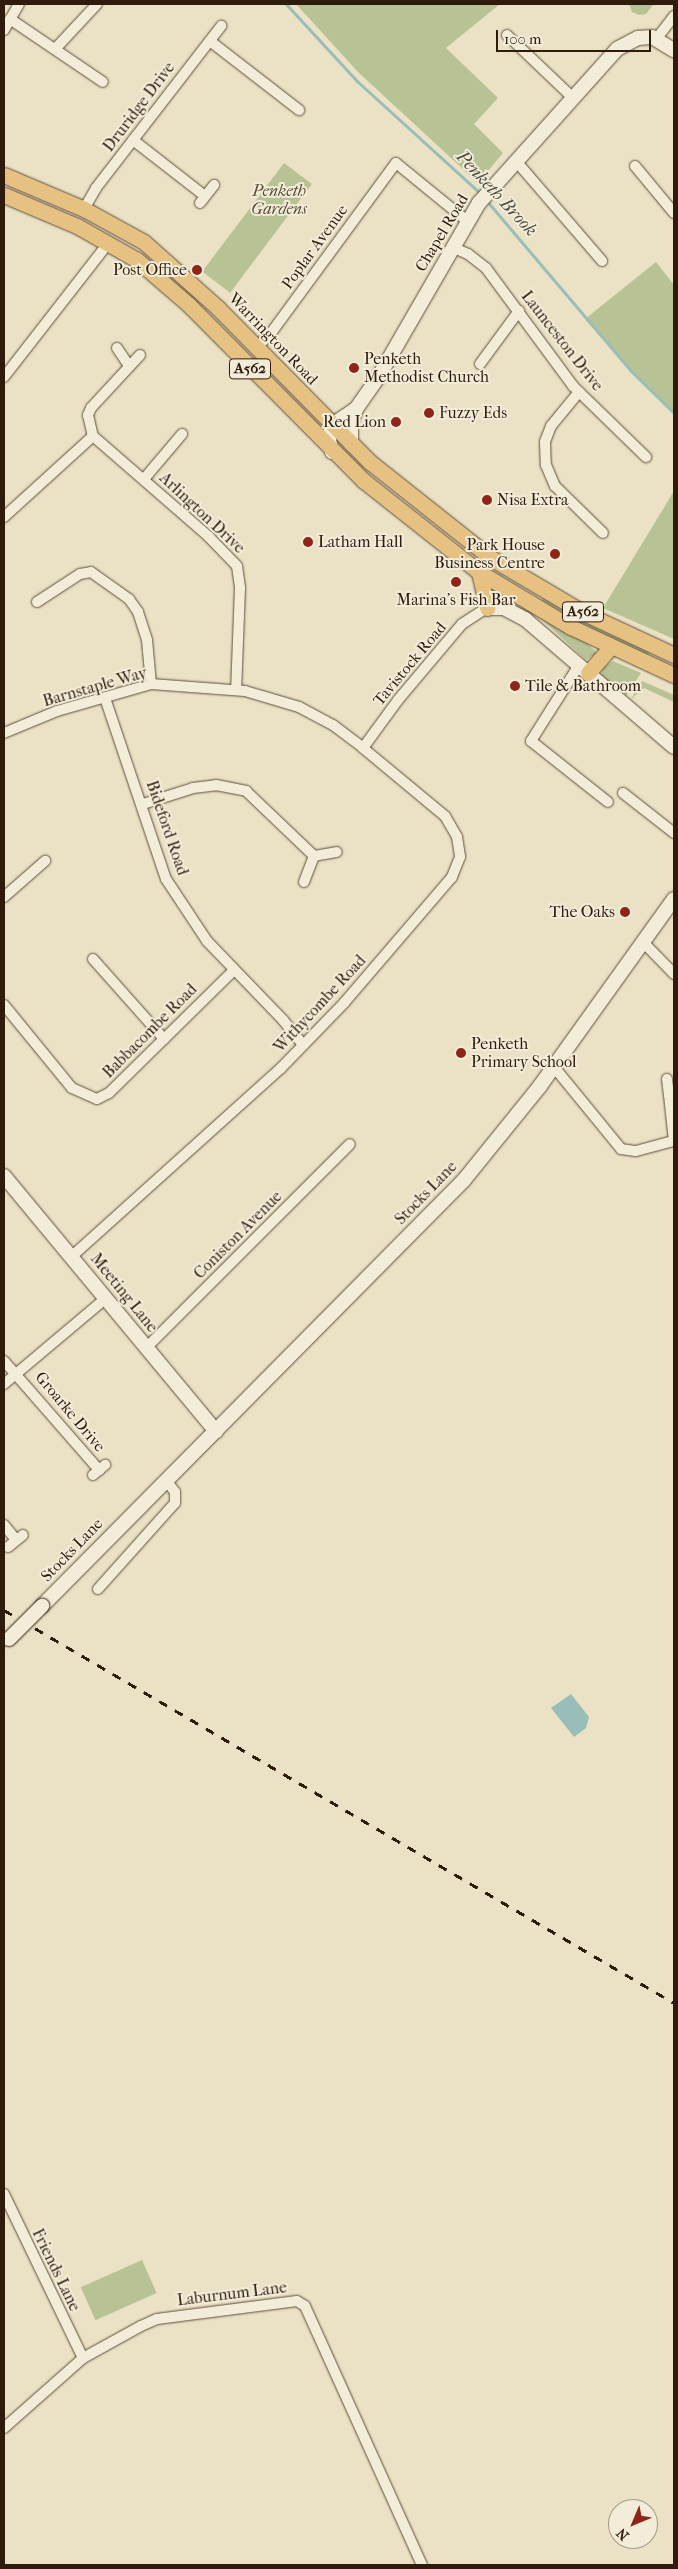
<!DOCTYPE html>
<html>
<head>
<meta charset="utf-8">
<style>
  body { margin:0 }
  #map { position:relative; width:678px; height:2569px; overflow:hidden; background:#ebe2c5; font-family:"IM FELL French Canon",serif }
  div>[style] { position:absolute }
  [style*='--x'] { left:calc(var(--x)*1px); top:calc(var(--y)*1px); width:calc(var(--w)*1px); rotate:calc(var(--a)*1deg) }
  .green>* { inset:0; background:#b7c395; transform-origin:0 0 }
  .water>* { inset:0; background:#99bdb9 }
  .stream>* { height:3px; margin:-1.5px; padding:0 1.5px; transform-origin:1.5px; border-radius:1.5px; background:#99bdb9 }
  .roads { filter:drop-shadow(0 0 1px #5e4d3a) drop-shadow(0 0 1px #5e4d3a) }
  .street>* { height:10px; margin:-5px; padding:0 5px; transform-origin:5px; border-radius:5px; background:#f2ecd9 }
  .secondary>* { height:14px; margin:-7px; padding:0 7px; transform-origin:7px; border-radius:7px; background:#f2ecd9 }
  .primary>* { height:15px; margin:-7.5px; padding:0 7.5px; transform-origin:7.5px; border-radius:7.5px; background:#e6c182 }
  .rail>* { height:3px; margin-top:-1.5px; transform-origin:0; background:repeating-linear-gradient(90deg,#2f1b0c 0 9px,transparent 0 18px) }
  .bridges { filter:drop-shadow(0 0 1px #2f1b0c) drop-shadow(0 0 1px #2f1b0c) }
  .secondary-bridge>* { height:14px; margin:-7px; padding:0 7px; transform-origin:7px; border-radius:7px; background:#f2ecd9 }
  .dots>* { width:14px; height:14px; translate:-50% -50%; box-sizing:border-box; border:2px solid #f2ecd9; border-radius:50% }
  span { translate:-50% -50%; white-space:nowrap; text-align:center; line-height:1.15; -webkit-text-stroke:4px #f2ecd9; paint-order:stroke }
  .shield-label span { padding:1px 4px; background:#f2ecd9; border:1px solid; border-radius:4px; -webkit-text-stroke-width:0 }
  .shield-label { font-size:15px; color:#2f1b0c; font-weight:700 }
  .street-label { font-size:16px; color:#2f1b0c }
  .park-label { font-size:16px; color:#584d35; font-style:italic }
  .poi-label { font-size:16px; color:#2f1b0c }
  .right { translate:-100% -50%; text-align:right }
  .left { translate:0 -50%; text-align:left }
  .water-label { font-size:18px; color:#4f4c40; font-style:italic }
  .frame { position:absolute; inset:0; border:5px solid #2f1b0c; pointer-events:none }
  .north { position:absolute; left:608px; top:2499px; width:50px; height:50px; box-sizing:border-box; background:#f2ecd9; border:1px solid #a49887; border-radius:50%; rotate:225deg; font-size:14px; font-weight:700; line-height:20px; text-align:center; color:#2f1b0c }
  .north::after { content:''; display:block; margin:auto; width:18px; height:22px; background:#8f2418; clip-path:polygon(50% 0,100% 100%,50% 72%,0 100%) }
  .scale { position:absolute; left:496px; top:30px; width:155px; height:22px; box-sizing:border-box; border:2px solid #2f1b0c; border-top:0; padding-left:6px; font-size:15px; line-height:18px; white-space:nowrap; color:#2f1b0c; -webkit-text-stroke:4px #f2ecd9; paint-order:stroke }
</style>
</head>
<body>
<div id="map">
  <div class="green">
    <div style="clip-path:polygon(296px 4px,500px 4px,446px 48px,498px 98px,474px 124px,503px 153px,478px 183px,358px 72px)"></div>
    <div style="clip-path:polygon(629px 4px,652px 4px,653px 5px,646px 14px,639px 15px,632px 12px)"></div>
    <div style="left:284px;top:163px;width:35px;height:136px;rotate:37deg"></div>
    <div style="clip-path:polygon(656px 262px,674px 285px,674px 413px,630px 370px,585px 319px)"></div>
    <div style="clip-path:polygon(674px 491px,674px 639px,603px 608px)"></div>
    <div style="left:544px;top:597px;width:119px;height:7px;rotate:27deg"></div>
    <div style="clip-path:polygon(536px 614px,586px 642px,597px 653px,586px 660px)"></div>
    <div style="clip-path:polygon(613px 661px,641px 673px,626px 696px,602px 675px,602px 668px)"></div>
    <div style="clip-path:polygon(642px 681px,674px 695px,674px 702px,644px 688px,631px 699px)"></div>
    <div style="left:142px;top:2260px;width:36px;height:67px;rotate:66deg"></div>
  </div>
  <div class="water">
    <div style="clip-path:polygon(571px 1694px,589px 1717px,586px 1728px,574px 1737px,551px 1708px)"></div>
  </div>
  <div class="stream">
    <div style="--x:286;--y:4;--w:106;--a:47.3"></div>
    <div style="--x:358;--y:82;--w:168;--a:42.3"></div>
    <div style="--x:486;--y:200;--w:223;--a:49.7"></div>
    <div style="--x:630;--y:370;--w:62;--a:44.3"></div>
  </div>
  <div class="roads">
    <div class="street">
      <div style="--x:10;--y:19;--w:112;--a:34.1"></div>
      <div style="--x:4;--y:30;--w:30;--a:-60"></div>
      <div style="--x:507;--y:35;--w:90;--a:43.6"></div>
      <div style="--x:657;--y:38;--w:28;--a:-52"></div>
      <div style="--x:210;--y:41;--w:113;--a:37.8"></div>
      <div style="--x:56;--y:48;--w:60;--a:-47"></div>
      <div style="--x:133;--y:140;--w:91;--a:37.9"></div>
      <div style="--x:516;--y:161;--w:132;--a:49.3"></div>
      <div style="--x:635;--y:166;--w:61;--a:50.3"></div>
      <div style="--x:200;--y:203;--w:23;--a:-52"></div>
      <div style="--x:84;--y:209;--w:24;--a:-60"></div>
      <div style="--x:96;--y:188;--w:205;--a:-52.3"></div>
      <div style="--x:452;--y:247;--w:17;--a:24"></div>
      <div style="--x:468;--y:254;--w:23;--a:38"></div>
      <div style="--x:486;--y:268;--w:147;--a:53.6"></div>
      <div style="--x:573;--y:386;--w:102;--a:44.2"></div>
      <div style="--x:117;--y:348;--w:22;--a:56"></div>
      <div style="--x:256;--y:348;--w:21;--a:-45"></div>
      <div style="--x:271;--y:333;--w:211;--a:-53.7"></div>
      <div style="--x:396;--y:163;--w:92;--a:39.2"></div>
      <div style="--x:140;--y:355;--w:72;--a:132.8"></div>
      <div style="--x:91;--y:408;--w:8;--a:113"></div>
      <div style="--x:88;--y:415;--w:22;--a:77"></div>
      <div style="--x:93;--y:436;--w:154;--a:41"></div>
      <div style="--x:209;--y:537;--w:40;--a:46"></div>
      <div style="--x:237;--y:566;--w:22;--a:82"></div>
      <div style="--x:240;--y:588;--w:102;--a:92.2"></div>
      <div style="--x:480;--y:364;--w:66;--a:-53.7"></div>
      <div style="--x:4;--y:377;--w:171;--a:-52.1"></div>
      <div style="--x:579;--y:392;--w:44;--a:129.5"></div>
      <div style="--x:551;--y:426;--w:17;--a:111"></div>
      <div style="--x:545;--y:442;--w:23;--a:88"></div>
      <div style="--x:546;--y:465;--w:23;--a:67"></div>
      <div style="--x:555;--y:486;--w:67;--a:44.4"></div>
      <div style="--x:144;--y:479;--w:59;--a:-49.8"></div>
      <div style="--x:4;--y:517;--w:120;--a:-42.3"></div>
      <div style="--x:37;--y:602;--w:51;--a:-33.1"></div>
      <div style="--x:80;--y:574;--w:11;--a:-10"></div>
      <div style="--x:91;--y:572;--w:47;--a:35.4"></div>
      <div style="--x:129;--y:599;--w:16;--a:55"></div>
      <div style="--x:138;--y:612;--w:29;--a:72"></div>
      <div style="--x:147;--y:640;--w:44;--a:84.8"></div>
      <div style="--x:579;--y:665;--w:90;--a:122.3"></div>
      <div style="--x:531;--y:741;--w:98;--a:38.4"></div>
      <div style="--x:105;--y:698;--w:191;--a:71.4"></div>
      <div style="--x:166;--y:879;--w:74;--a:56.5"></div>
      <div style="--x:207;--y:941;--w:110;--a:46.1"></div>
      <div style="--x:283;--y:1020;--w:32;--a:51"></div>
      <div style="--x:4;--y:733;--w:57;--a:-22.5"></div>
      <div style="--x:57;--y:711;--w:98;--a:-16"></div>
      <div style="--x:151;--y:684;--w:94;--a:4.3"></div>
      <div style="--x:245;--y:691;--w:56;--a:16.5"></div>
      <div style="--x:299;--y:707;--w:38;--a:28"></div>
      <div style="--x:333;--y:725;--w:38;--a:37"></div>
      <div style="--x:363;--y:748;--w:107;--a:39.7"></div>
      <div style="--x:445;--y:816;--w:24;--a:60"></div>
      <div style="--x:457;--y:837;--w:20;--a:81"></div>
      <div style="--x:460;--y:857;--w:22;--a:112"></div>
      <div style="--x:452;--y:877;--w:166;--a:130.6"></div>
      <div style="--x:344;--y:1003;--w:91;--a:134.1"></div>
      <div style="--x:281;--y:1068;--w:281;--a:138"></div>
      <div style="--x:363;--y:748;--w:59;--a:-53.9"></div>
      <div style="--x:398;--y:700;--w:99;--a:-49.9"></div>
      <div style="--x:462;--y:624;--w:30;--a:-33"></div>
      <div style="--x:623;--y:793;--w:65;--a:38.1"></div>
      <div style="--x:143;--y:804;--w:52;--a:-17.7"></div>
      <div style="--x:193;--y:788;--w:23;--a:-7"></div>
      <div style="--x:216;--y:785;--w:31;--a:11"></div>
      <div style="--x:246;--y:791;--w:94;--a:43.7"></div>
      <div style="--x:304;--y:882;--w:28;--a:-69"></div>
      <div style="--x:314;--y:856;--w:23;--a:-10"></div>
      <div style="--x:4;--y:897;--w:55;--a:-41.3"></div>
      <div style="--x:643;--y:942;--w:45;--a:45.9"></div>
      <div style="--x:93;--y:959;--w:107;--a:48.4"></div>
      <div style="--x:4;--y:1005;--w:107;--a:50.7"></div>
      <div style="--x:72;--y:1088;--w:27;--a:24"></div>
      <div style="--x:97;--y:1099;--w:13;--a:-27"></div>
      <div style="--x:109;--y:1093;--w:174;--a:-44.5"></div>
      <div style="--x:554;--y:1067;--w:106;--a:50.7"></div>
      <div style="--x:621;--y:1149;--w:15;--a:8"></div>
      <div style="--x:636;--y:1151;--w:39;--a:-15"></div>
      <div style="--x:667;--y:1079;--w:16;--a:83"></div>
      <div style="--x:669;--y:1095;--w:5;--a:-22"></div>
      <div style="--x:669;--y:1095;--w:46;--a:83.8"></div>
      <div style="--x:146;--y:1348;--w:288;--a:-45"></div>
      <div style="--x:4;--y:1361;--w:145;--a:48.9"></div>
      <div style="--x:4;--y:1384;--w:133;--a:-40.1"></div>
      <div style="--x:93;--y:1475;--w:16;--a:-40"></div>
      <div style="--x:4;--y:1525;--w:19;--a:51"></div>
      <div style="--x:8;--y:1547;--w:19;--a:-39"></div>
      <div style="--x:98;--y:1589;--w:115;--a:-48.2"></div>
      <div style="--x:175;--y:1503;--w:11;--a:-90"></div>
      <div style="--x:175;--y:1492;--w:15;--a:-127"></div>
      <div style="--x:4;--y:2194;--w:182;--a:64.3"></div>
      <div style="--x:4;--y:2428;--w:106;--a:-41.5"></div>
      <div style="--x:83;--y:2358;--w:66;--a:-28.9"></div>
      <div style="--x:141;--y:2326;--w:17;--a:-24"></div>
      <div style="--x:157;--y:2319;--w:141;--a:-7.3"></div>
      <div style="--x:297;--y:2301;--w:9;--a:32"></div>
      <div style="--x:305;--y:2306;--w:284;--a:65.7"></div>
    </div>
    <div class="secondary">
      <div style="--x:351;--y:444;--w:21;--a:-90"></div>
      <div style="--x:351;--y:423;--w:15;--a:-70"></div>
      <div style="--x:356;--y:409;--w:40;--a:-55.1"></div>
      <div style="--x:379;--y:376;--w:200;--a:-60"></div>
      <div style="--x:479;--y:203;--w:207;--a:-48.1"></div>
      <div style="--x:617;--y:49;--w:24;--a:-28"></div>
      <div style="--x:638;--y:38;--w:14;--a:-4"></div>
      <div style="--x:652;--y:37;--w:26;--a:31"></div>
      <div style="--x:332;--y:452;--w:12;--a:-104"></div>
      <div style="--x:329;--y:440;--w:15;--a:-79"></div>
      <div style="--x:332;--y:425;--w:29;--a:-34"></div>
      <div style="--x:487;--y:608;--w:17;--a:0"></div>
      <div style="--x:504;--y:608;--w:24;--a:28"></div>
      <div style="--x:525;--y:619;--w:196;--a:40.7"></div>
      <div style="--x:4;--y:1176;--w:332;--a:50.3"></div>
      <div style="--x:42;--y:1606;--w:600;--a:-45.27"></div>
      <div style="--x:464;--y:1180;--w:121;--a:-51"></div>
      <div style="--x:540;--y:1086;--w:230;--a:-54.4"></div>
    </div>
    <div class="primary">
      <div style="--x:4;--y:175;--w:87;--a:23"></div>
      <div style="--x:84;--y:209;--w:68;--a:28.8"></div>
      <div style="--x:144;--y:242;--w:99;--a:41.7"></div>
      <div style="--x:218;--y:308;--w:216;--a:45.4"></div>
      <div style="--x:370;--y:462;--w:154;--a:38.4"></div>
      <div style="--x:491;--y:558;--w:108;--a:30.6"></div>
      <div style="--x:584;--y:613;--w:99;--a:25"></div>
      <div style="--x:4;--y:195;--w:79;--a:23"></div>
      <div style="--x:77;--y:226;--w:69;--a:29.5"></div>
      <div style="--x:137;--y:260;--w:69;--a:40.9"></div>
      <div style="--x:189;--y:305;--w:248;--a:45.2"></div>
      <div style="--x:364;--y:481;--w:147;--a:38.4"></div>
      <div style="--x:479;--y:572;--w:107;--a:30.9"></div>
      <div style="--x:571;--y:627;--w:114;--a:25"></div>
      <div style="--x:479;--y:572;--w:37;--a:77"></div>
      <div style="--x:588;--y:673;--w:35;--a:-49"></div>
    </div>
  </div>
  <div class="rail">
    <div style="--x:4;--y:1610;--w:777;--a:30.39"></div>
  </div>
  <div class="bridges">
    <div class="secondary-bridge">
      <div style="--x:9;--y:1639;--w:47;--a:-45"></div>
    </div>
  </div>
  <div class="dots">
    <div style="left:197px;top:270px;background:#8f2418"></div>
    <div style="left:354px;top:368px;background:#8f2418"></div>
    <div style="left:429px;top:413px;background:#8f2418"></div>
    <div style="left:396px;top:422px;background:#8f2418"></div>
    <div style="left:487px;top:500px;background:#8f2418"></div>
    <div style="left:308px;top:542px;background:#8f2418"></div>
    <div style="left:555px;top:554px;background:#8f2418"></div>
    <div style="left:456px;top:582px;background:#8f2418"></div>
    <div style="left:515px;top:686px;background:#8f2418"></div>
    <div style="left:625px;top:912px;background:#8f2418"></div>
    <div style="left:461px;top:1053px;background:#8f2418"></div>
  </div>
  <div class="shield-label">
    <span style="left:250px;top:369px">A562</span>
    <span style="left:583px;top:612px">A562</span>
  </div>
  <div class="street-label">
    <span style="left:139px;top:107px;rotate:-53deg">Druridge Drive</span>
    <span style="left:442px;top:233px;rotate:-59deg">Chapel Road</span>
    <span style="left:315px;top:247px;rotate:-54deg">Poplar Avenue</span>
    <span style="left:273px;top:339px;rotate:46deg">Warrington Road</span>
    <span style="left:562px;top:341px;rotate:52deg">Launceston Drive</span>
    <span style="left:202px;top:513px;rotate:43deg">Arlington Drive</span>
    <span style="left:410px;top:664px;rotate:-50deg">Tavistock Road</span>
    <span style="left:95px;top:687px;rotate:-16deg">Barnstaple Way</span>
    <span style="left:167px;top:828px;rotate:71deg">Bideford Road</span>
    <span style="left:320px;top:1004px;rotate:-47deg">Withycombe Road</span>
    <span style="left:150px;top:1031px;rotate:-45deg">Babbacombe Road</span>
    <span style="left:426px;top:1193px;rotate:-46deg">Stocks Lane</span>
    <span style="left:238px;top:1235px;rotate:-45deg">Coniston Avenue</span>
    <span style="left:124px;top:1293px;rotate:51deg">Meeting Lane</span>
    <span style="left:70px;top:1412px;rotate:50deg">Groarke Drive</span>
    <span style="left:72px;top:1550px;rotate:-46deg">Stocks Lane</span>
    <span style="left:56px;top:2270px;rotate:64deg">Friends Lane</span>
    <span style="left:232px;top:2294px;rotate:-7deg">Laburnum Lane</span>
  </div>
  <div class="park-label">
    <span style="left:279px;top:200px">Penketh<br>Gardens</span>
  </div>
  <div class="poi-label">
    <span class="right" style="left:187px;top:270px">Post Office</span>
    <span class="left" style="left:364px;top:368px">Penketh<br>Methodist Church</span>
    <span class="left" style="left:439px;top:413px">Fuzzy Eds</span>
    <span class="right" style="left:386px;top:422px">Red Lion</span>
    <span class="left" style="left:497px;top:500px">Nisa Extra</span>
    <span class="left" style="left:318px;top:542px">Latham Hall</span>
    <span class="right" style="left:545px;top:554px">Park House<br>Business Centre</span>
    <span style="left:456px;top:600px">Marina's Fish Bar</span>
    <span class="left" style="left:525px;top:686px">Tile &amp; Bathroom</span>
    <span class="right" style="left:615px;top:912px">The Oaks</span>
    <span class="left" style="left:471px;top:1053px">Penketh<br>Primary School</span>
  </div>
  <div class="water-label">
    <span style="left:496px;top:194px;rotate:47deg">Penketh Brook</span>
  </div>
  <div class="frame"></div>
  <div class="north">N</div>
  <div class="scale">100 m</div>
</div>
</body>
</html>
